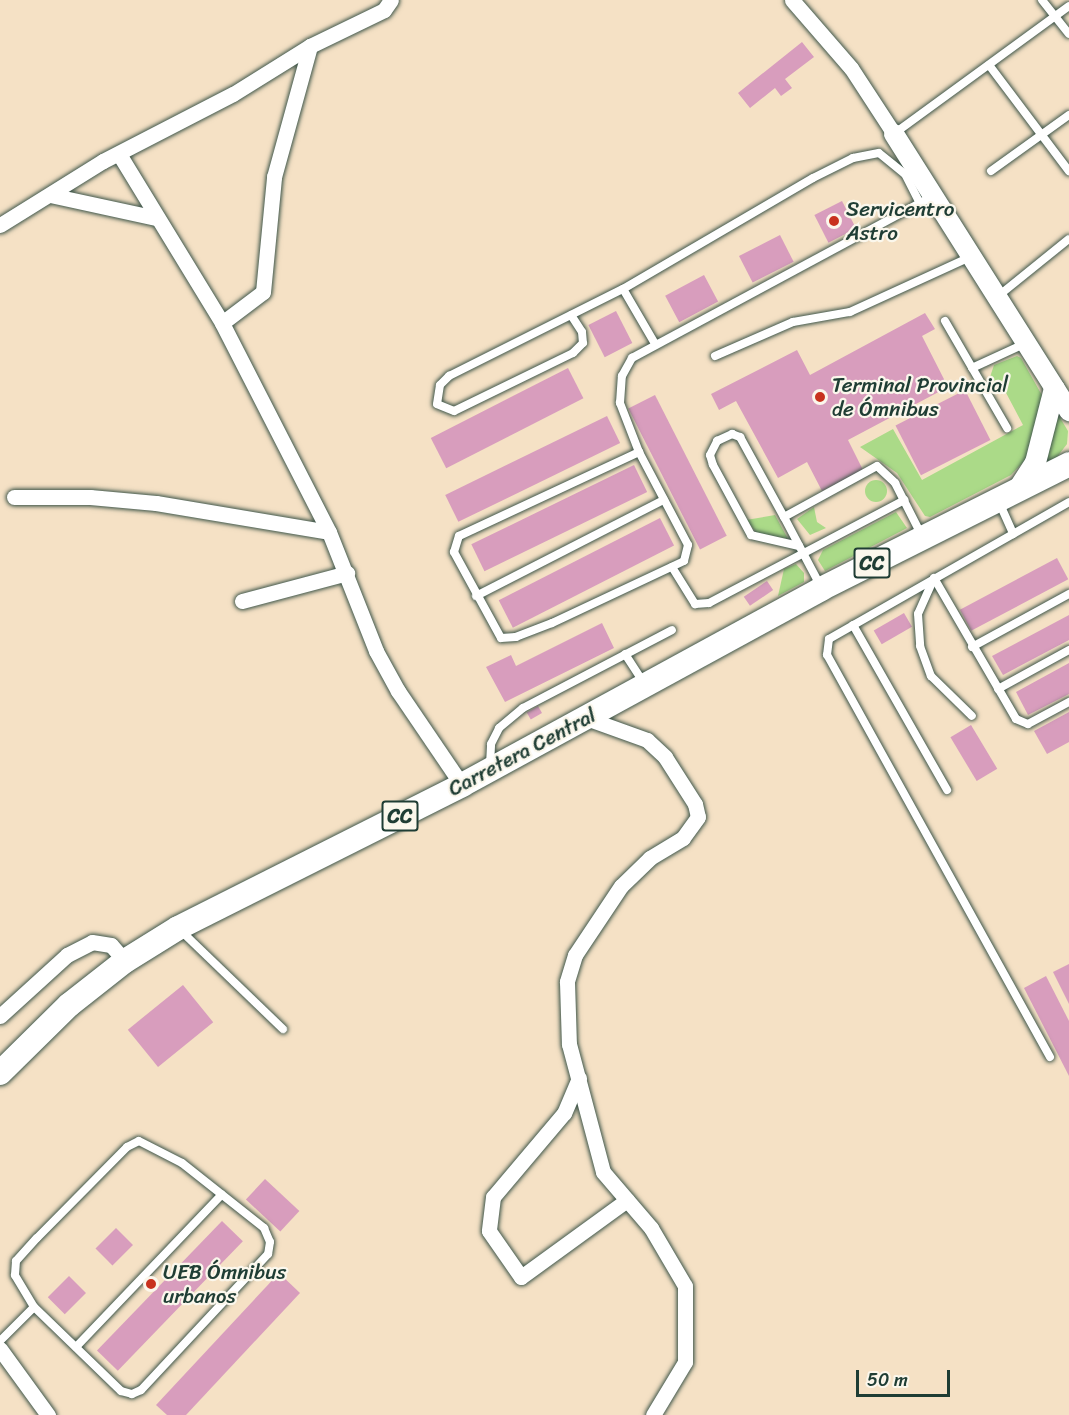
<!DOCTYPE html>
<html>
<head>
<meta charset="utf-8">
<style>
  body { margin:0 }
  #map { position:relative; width:1069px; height:1415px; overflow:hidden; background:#f5e1c5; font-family:Sriracha,sans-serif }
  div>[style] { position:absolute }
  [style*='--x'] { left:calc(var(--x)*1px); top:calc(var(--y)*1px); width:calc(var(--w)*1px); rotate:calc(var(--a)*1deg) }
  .green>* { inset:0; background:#abda88 }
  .round { border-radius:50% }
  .building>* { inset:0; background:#d89dbd; transform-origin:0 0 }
  .roads { filter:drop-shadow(0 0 2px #3f564a) drop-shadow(0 0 2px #3f564a) }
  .service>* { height:8px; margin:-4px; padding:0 4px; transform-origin:4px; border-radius:4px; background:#fff }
  .minor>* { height:15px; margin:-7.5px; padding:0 7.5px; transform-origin:7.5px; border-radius:7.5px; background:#fff }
  .tertiary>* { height:20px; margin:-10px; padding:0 10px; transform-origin:10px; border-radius:10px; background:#fff }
  .secondary>* { height:21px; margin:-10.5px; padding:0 10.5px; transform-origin:10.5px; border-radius:10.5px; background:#fff }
  .primary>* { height:24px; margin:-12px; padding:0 12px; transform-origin:12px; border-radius:12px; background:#fff }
  .dots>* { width:16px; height:16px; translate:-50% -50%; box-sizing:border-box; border:3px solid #fbf7ec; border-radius:50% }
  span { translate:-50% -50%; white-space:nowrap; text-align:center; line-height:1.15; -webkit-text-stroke:4.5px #fbf7ec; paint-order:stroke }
  .shield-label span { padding:2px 4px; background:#fbf7ec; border:2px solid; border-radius:4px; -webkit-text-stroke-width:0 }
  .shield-label { font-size:20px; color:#1f3d34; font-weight:700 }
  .poi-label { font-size:21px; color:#1f3d34 }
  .left { translate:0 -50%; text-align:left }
  .street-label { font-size:21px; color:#1f3d34 }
  .scale { position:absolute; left:856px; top:1370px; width:94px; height:27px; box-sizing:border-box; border:3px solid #1f3d34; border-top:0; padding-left:8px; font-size:18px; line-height:21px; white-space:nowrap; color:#1f3d34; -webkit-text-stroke:4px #fbf7ec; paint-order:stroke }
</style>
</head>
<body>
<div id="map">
  <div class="green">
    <div style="clip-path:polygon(1017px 356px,1021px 358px,1043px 397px,1029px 456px,1011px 475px,930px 517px,925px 516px,897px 473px,860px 447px,893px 429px,922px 480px,1023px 425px,1004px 389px,995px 392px,988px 383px,994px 365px)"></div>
    <div style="clip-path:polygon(1056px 411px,1068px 431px,1067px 444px,1054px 461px,1040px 469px)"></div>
    <div class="round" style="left:865px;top:480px;width:22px;height:22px"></div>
    <div style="clip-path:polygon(814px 507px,817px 522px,826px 528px,810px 535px,797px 519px)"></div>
    <div style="clip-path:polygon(896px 512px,907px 528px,825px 571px,818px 560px,823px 550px)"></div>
    <div style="clip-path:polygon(775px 515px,788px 539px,757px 533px,746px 520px)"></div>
    <div style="clip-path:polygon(796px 564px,804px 573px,804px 582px,778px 596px,784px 569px)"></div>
  </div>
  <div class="building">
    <div style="clip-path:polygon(802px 42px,814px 57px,785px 79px,792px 88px,781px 96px,775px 88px,750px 108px,738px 93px)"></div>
    <div style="left:842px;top:201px;width:31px;height:31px;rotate:63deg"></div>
    <div style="left:780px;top:235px;width:30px;height:46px;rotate:63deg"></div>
    <div style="left:704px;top:275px;width:30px;height:44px;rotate:62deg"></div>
    <div style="left:616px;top:311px;width:36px;height:31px;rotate:63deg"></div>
    <div style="clip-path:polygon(925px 313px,935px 329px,922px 336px,948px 387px,848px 440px,863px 470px,822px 491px,807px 462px,778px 478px,736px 401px,719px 410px,711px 394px,797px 350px,810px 375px)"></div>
    <div style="left:568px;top:368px;width:34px;height:154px;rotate:63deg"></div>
    <div style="left:965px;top:390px;width:56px;height:78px;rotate:63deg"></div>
    <div style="left:655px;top:395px;width:158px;height:30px;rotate:63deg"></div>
    <div style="left:607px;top:416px;width:30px;height:180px;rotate:64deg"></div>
    <div style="left:634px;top:465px;width:30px;height:181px;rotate:64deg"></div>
    <div style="left:660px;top:518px;width:31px;height:181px;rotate:63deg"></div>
    <div style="left:1057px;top:558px;width:24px;height:110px;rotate:62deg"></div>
    <div style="left:767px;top:581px;width:11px;height:28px;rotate:56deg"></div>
    <div style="left:904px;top:613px;width:16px;height:35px;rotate:60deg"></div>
    <div style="clip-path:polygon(1069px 615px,1069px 640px,1003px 675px,992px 656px)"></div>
    <div style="clip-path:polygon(602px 623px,614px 648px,505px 702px,486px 667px,511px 655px,516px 666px)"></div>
    <div style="clip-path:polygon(1069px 663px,1069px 694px,1028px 715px,1016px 692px)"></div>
    <div style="left:538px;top:706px;width:8px;height:13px;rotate:60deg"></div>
    <div style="clip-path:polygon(1069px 712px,1069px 742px,1047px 754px,1034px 731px)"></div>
    <div style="left:971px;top:725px;width:51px;height:24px;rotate:59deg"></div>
    <div style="clip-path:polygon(1069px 964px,1069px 1004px,1053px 972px)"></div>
    <div style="clip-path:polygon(1046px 976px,1069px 1021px,1069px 1076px,1024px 988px)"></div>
    <div style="left:183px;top:985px;width:48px;height:71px;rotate:51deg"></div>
    <div style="left:265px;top:1179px;width:47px;height:28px;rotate:43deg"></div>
    <div style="left:222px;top:1221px;width:29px;height:180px;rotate:44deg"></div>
    <div style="left:116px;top:1228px;width:24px;height:29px;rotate:45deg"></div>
    <div style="clip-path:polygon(279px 1273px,300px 1293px,186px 1415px,167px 1415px,156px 1405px)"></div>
    <div style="left:69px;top:1276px;width:24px;height:30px;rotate:45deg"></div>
  </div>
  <div class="roads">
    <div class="service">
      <div style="--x:1042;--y:0;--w:43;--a:51.5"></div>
      <div style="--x:989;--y:65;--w:133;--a:53"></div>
      <div style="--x:895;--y:133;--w:215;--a:-36.1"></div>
      <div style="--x:991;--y:171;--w:96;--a:-35.7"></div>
      <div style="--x:997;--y:297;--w:92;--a:-38.9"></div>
      <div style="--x:571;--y:315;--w:20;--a:57"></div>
      <div style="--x:582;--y:332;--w:11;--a:85"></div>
      <div style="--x:583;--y:343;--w:14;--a:135"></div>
      <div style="--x:573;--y:353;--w:132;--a:154"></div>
      <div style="--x:454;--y:411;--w:18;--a:-158"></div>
      <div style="--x:437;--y:404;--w:19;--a:-81"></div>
      <div style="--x:440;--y:385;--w:13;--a:-45"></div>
      <div style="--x:449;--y:376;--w:195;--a:-26.6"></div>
      <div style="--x:945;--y:321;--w:124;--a:59.9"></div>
      <div style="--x:654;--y:342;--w:61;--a:-120.3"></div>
      <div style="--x:623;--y:289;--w:220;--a:-30.3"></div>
      <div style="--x:813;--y:178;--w:45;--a:-26.6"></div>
      <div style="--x:853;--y:158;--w:26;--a:-11"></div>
      <div style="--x:879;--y:153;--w:33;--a:39"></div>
      <div style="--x:905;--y:174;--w:33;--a:63"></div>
      <div style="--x:715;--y:356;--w:85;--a:-23.6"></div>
      <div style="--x:793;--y:322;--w:58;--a:-10"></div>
      <div style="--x:850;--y:312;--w:132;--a:-24.6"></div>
      <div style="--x:972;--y:368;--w:57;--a:-24.8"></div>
      <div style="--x:639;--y:452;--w:105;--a:62.2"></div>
      <div style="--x:688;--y:545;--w:16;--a:104"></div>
      <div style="--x:684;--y:561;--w:146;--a:154.8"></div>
      <div style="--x:552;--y:623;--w:39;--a:159"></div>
      <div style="--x:516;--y:637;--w:15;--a:176"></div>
      <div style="--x:501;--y:638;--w:98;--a:-118.7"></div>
      <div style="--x:454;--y:552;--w:17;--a:-73"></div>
      <div style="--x:459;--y:536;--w:199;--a:-25"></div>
      <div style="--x:639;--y:452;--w:53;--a:-111.2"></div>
      <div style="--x:620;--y:403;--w:27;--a:-86"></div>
      <div style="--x:622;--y:376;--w:21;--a:-61"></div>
      <div style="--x:632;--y:358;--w:342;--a:-28.3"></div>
      <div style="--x:999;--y:502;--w:35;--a:66"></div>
      <div style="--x:784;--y:517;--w:106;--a:-28.7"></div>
      <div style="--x:877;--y:466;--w:25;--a:43"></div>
      <div style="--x:895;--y:483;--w:59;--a:63"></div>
      <div style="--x:799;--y:546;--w:49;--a:-167.1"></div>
      <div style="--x:751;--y:535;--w:80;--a:-118.5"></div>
      <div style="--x:713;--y:465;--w:10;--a:-107"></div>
      <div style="--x:710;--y:455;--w:16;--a:-63"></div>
      <div style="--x:717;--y:441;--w:17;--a:-25"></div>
      <div style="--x:732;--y:434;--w:9;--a:21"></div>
      <div style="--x:740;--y:437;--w:91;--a:61.2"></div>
      <div style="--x:784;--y:517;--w:79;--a:62.1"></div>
      <div style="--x:672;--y:567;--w:44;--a:58.1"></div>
      <div style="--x:695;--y:604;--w:14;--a:-4"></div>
      <div style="--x:709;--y:603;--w:221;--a:-27.8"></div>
      <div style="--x:934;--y:578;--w:163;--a:59.8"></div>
      <div style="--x:1016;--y:719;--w:13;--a:23"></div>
      <div style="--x:1028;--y:724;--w:47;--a:-28.2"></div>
      <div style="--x:934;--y:578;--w:39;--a:114"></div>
      <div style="--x:918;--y:614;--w:32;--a:86"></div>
      <div style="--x:920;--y:646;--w:32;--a:70"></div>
      <div style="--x:931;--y:676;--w:57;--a:44.3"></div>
      <div style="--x:476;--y:596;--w:211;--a:-27.1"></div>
      <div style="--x:853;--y:625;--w:190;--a:60.3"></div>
      <div style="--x:972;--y:647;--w:111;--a:-28.7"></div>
      <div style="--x:625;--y:654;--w:33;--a:57"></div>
      <div style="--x:998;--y:689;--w:81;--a:-28.8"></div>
      <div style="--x:490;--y:765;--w:21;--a:-87"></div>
      <div style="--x:491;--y:744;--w:18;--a:-63"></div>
      <div style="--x:499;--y:728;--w:31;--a:-40"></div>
      <div style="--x:523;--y:708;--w:168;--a:-27.6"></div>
      <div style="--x:180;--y:930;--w:143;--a:43.9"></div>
      <div style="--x:1050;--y:1057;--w:460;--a:-119"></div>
      <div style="--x:827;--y:655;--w:16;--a:-83"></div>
      <div style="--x:829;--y:639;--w:276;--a:-29.7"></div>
      <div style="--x:139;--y:1141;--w:48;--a:27.1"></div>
      <div style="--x:182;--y:1163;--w:105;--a:38.4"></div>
      <div style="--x:264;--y:1228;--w:15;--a:67"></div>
      <div style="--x:270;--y:1242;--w:12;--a:99"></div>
      <div style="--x:268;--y:1254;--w:186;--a:133"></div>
      <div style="--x:141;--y:1390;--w:10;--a:156"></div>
      <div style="--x:132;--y:1394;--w:11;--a:-165"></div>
      <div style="--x:121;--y:1391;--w:121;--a:-136"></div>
      <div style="--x:34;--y:1307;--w:37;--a:-121"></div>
      <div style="--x:15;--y:1275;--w:14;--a:-86"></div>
      <div style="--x:16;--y:1261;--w:31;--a:-48"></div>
      <div style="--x:37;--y:1238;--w:128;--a:-45.3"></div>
      <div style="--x:127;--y:1147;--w:13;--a:-27"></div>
      <div style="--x:0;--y:1341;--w:48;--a:-45"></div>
      <div style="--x:76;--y:1347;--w:211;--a:-46.3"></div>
    </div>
    <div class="minor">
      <div style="--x:792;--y:0;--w:90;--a:49.1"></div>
      <div style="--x:851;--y:68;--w:79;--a:56.9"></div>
      <div style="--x:119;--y:154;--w:198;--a:58.6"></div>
      <div style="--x:222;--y:323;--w:235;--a:62.9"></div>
      <div style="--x:329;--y:532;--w:128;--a:68.4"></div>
      <div style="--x:376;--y:651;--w:46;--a:61.2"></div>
      <div style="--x:398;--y:691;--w:114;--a:55.8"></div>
      <div style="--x:50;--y:195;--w:108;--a:12.2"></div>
      <div style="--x:0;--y:225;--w:121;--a:-31.9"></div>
      <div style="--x:103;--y:161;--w:146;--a:-27.3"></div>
      <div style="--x:233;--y:94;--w:91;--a:-31.9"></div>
      <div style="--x:310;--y:46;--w:82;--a:-25.9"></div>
      <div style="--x:384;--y:10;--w:12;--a:-55"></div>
      <div style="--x:222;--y:323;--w:51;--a:-37.1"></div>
      <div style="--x:263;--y:292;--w:116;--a:-84.5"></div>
      <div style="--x:274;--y:177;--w:136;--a:-74.6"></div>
      <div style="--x:14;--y:497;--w:76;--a:0"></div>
      <div style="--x:90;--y:497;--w:66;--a:5.2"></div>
      <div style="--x:156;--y:503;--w:175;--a:9.5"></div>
      <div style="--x:242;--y:601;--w:109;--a:-14.9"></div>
      <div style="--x:586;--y:718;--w:65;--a:19.8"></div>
      <div style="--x:647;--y:740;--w:25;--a:43"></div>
      <div style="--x:665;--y:757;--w:56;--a:57.4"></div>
      <div style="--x:695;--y:804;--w:13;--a:77"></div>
      <div style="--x:698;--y:817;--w:26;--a:126"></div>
      <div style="--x:683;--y:838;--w:39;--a:149"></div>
      <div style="--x:650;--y:858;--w:40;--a:136"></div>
      <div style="--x:621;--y:886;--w:83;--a:123.7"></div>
      <div style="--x:575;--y:955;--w:28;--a:107"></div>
      <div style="--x:567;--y:982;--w:62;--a:88.2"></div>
      <div style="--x:569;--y:1044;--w:132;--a:75.1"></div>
      <div style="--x:603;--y:1172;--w:74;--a:49.4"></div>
      <div style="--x:651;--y:1228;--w:67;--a:59.6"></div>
      <div style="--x:685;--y:1286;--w:76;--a:90"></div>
      <div style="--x:685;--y:1362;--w:62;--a:121.1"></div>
      <div style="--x:0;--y:1016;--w:91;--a:-42.3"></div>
      <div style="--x:67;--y:955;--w:28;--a:-27"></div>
      <div style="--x:92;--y:942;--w:19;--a:9"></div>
      <div style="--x:111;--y:945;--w:21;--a:49"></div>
      <div style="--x:579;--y:1078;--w:38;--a:113"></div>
      <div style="--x:564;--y:1113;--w:110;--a:130.2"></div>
      <div style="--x:493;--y:1197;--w:34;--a:97"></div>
      <div style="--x:489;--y:1231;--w:56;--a:55.2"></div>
      <div style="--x:521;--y:1277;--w:131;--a:-36"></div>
      <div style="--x:0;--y:1349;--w:82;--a:54"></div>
    </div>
    <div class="tertiary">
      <div style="--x:894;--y:134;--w:328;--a:57.7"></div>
    </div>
    <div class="secondary">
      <div style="--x:1017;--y:490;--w:33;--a:-57"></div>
      <div style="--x:1035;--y:462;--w:76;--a:-75.6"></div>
    </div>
    <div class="primary">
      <div style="--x:0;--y:1073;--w:97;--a:-44.6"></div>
      <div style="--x:69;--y:1005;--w:71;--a:-38.2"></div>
      <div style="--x:125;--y:961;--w:62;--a:-31.9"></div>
      <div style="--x:178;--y:928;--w:318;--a:-26.7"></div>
      <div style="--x:462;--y:785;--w:409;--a:-28.6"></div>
      <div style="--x:821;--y:589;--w:278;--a:-26.7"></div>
    </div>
  </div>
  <div class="dots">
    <div style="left:834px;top:221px;background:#c8321e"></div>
    <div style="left:820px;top:397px;background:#c8321e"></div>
    <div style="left:151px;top:1284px;background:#c8321e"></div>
  </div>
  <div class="shield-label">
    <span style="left:872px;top:563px">CC</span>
    <span style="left:400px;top:816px">CC</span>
  </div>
  <div class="poi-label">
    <span class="left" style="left:846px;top:221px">Servicentro<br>Astro</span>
    <span class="left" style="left:832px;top:397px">Terminal Provincial<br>de Ómnibus</span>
    <span class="left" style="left:163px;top:1284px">UEB Ómnibus<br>urbanos</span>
  </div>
  <div class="street-label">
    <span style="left:522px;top:752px;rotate:-28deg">Carretera Central</span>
  </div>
  <div class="scale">50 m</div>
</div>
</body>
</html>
